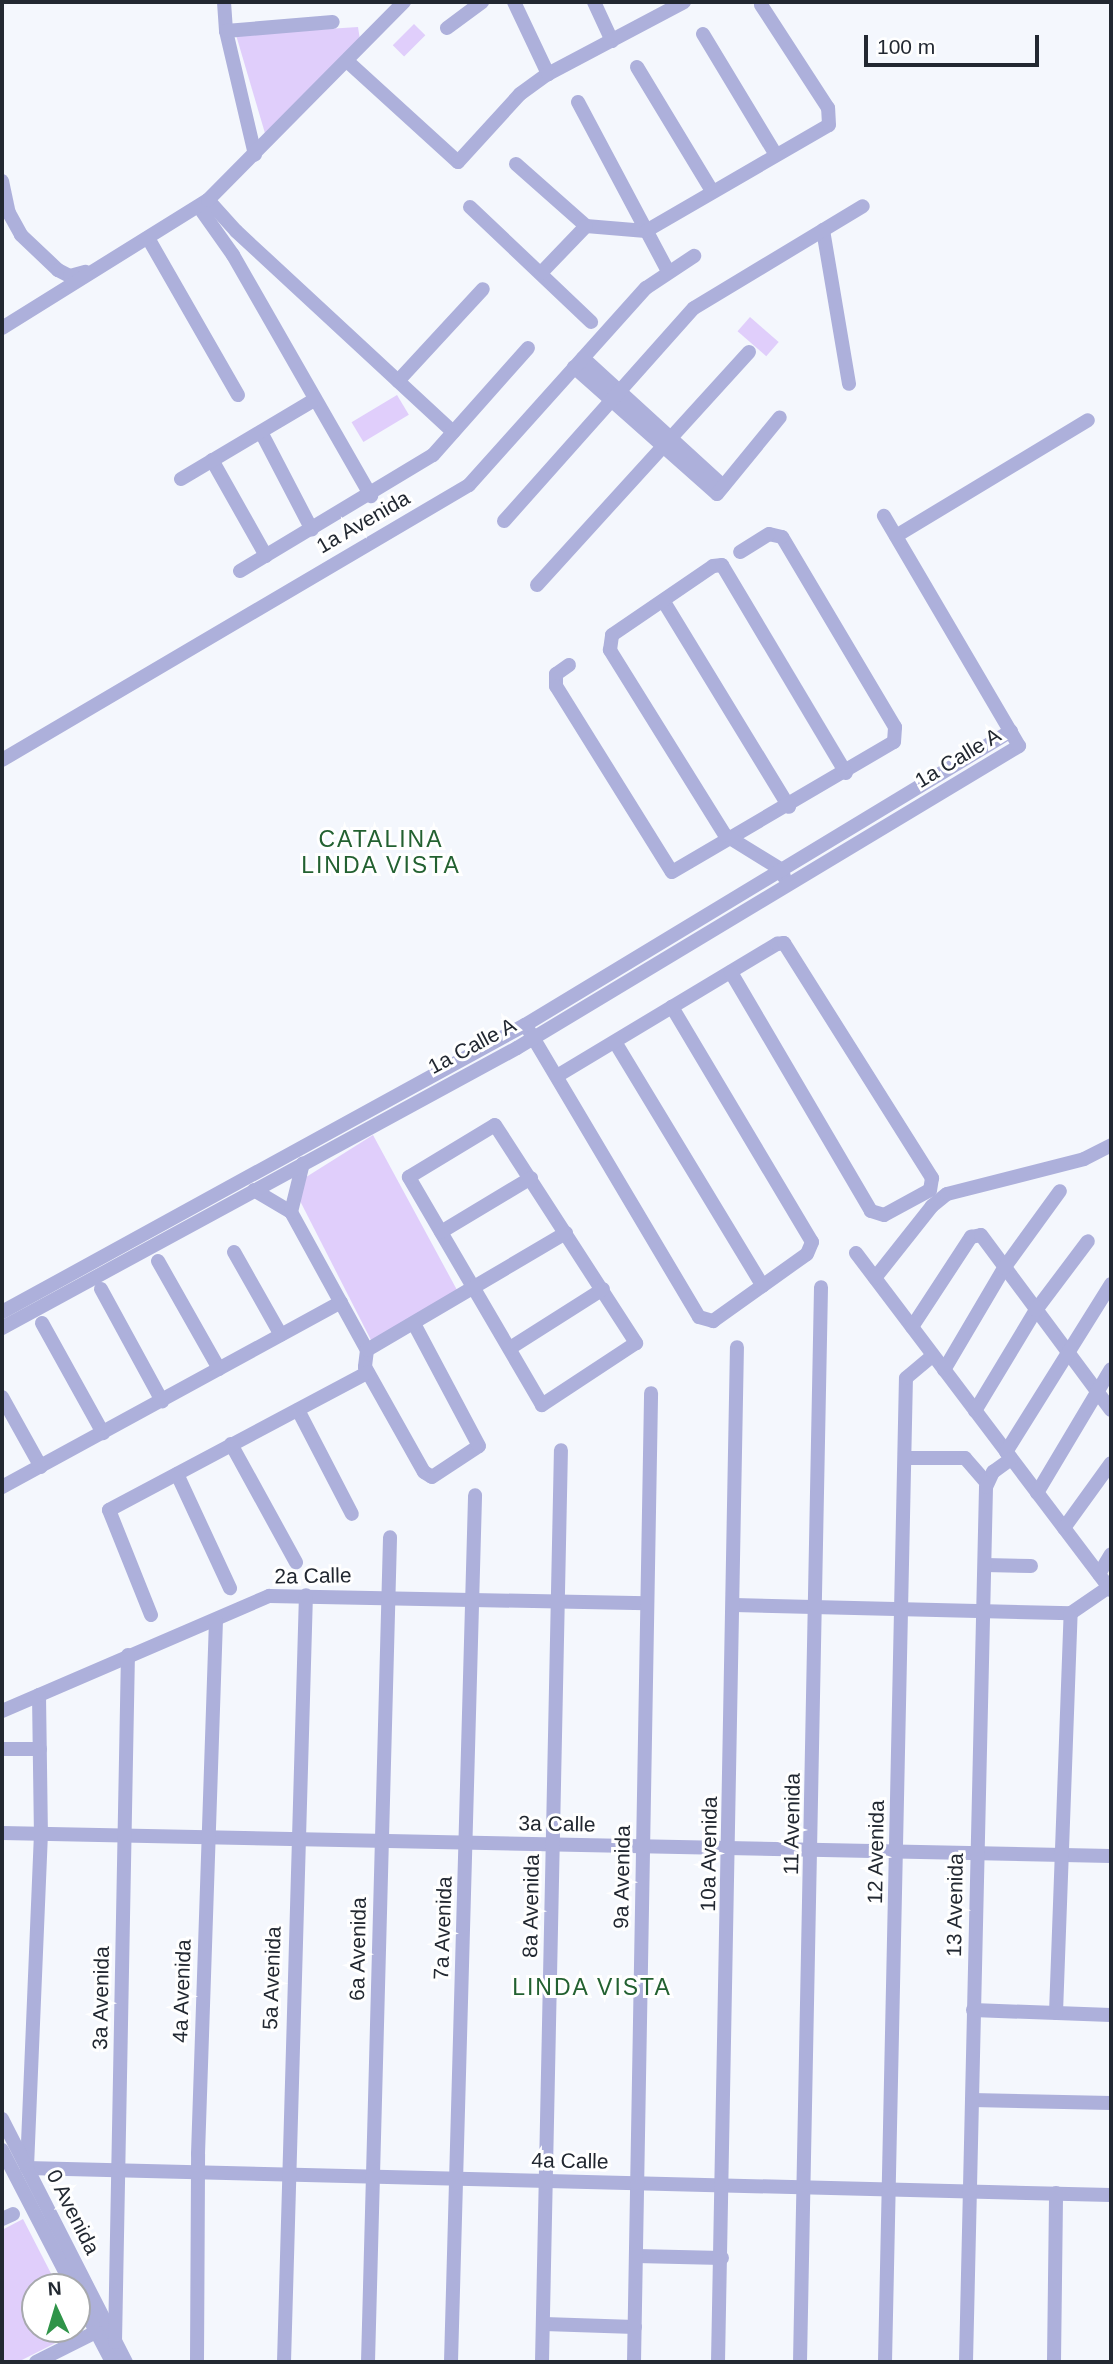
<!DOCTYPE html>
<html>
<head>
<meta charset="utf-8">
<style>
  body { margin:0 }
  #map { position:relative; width:1113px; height:2364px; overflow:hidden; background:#f4f7fd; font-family:Helvetica,sans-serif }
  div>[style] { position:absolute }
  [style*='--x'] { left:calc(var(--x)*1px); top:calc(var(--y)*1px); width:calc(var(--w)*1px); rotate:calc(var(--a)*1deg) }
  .green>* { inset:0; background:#e0cefb; transform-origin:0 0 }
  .minor>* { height:14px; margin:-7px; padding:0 7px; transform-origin:7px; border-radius:7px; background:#adb0db }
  span { translate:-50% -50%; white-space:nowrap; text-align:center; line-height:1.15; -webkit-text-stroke:6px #fff; paint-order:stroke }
  .street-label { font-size:21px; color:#222831 }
  .neighbourhood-label { font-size:23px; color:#236131; letter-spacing:2px }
  .frame { position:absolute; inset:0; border:4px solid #222831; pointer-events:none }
  .north { position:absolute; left:21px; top:2273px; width:70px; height:70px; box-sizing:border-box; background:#fff; border:2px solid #a7a9ad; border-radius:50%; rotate:356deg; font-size:19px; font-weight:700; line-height:28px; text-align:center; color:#222831 }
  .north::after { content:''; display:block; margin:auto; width:24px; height:32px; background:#309449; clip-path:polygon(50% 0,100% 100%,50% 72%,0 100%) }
  .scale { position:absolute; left:864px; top:35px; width:175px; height:32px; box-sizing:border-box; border:4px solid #222831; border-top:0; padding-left:9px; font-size:21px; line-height:24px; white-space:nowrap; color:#222831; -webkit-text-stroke:5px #fff; paint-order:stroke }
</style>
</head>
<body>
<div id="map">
  <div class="green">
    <div style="left:414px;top:24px;width:16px;height:30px;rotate:45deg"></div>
    <div style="clip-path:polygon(358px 27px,360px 40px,267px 140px,236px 35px)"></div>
    <div style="left:750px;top:317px;width:38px;height:19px;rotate:41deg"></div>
    <div style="left:397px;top:395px;width:23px;height:53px;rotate:59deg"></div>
    <div style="clip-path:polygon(373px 1135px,457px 1290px,372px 1342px,297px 1195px,303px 1179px)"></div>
    <div style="clip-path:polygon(23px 2219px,58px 2287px,35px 2287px,35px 2329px,77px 2329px,77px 2323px,81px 2330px,18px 2362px,2px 2362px,2px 2230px)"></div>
  </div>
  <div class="minor">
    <div style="--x:224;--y:2;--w:29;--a:86"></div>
    <div style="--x:226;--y:31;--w:127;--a:76.8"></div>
    <div style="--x:514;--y:2;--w:80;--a:64.7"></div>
    <div style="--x:594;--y:2;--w:43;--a:65.2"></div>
    <div style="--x:447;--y:28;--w:44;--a:-36.6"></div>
    <div style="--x:226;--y:31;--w:107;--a:-4.8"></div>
    <div style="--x:703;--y:34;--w:141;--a:58.9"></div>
    <div style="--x:347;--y:61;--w:150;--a:42.3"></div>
    <div style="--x:458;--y:162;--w:92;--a:-47.6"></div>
    <div style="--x:520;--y:94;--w:34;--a:-36"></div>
    <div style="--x:548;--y:74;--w:154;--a:-27.9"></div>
    <div style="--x:637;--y:67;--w:145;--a:58.8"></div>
    <div style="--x:578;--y:102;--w:191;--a:62"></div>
    <div style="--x:516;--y:164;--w:94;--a:41.5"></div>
    <div style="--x:586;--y:226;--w:60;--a:4.8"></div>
    <div style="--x:646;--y:231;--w:211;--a:-30.1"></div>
    <div style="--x:829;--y:125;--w:17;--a:-93"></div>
    <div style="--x:828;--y:108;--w:123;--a:-123"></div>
    <div style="--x:2;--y:181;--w:33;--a:78"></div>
    <div style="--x:9;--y:213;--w:25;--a:61"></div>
    <div style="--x:21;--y:235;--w:51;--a:43.4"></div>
    <div style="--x:58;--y:270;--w:13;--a:27"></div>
    <div style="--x:70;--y:276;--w:16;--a:-15"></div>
    <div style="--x:208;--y:200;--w:42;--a:47.9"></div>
    <div style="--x:236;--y:231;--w:296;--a:42.8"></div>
    <div style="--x:199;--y:207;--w:59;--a:54.7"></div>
    <div style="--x:233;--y:255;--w:278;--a:60.2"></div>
    <div style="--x:470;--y:207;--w:167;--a:43.5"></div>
    <div style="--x:823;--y:230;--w:156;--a:80.4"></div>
    <div style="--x:148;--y:238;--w:181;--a:60.2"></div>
    <div style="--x:541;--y:273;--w:65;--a:-46.2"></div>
    <div style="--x:2;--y:328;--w:243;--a:-31.9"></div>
    <div style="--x:208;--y:200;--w:279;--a:-45.3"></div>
    <div style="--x:583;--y:358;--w:190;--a:42.4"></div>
    <div style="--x:574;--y:367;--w:191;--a:41.6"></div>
    <div style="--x:717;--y:494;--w:99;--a:-50.7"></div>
    <div style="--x:398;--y:381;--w:125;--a:-47.3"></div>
    <div style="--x:261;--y:432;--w:110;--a:62.5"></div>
    <div style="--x:212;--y:460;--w:110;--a:60.6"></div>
    <div style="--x:181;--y:479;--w:155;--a:-30.7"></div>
    <div style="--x:504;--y:521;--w:285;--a:-48.3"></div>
    <div style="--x:694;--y:308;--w:197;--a:-31.1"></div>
    <div style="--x:896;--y:536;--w:224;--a:-31.1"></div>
    <div style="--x:240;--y:571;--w:225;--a:-31"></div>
    <div style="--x:433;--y:455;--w:143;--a:-48.4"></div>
    <div style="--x:537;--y:585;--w:315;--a:-47.7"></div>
    <div style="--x:664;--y:602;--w:240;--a:58.6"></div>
    <div style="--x:569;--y:665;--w:16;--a:145"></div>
    <div style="--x:556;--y:674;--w:12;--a:90"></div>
    <div style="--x:556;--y:686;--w:219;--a:58.1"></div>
    <div style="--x:672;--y:872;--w:257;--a:-30.4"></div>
    <div style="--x:894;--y:742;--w:15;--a:-86"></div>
    <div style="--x:895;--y:727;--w:221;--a:-120.7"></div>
    <div style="--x:782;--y:537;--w:13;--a:-167"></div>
    <div style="--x:769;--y:534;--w:34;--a:148"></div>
    <div style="--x:2;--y:760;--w:542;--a:-30.49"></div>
    <div style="--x:469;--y:485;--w:265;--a:-48.1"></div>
    <div style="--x:646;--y:288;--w:58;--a:-33.7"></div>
    <div style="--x:784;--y:877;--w:7;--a:-106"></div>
    <div style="--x:782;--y:870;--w:67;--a:-148.4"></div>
    <div style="--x:725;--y:835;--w:218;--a:-121.9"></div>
    <div style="--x:610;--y:650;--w:15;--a:-82"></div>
    <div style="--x:612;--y:635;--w:122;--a:-34.3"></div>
    <div style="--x:713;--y:566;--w:9;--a:-6"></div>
    <div style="--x:722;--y:565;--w:242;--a:59.2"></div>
    <div style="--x:528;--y:1029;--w:335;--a:59.3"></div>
    <div style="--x:699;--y:1317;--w:15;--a:16"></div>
    <div style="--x:713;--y:1321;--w:115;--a:-35.5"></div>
    <div style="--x:807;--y:1254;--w:13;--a:-67"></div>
    <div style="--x:812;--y:1242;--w:274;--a:-120.8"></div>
    <div style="--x:615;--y:1042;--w:285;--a:58.8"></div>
    <div style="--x:557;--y:1076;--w:257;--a:-31"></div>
    <div style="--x:777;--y:944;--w:7;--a:-8"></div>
    <div style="--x:784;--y:943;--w:278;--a:57.8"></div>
    <div style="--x:932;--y:1178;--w:12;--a:99"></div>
    <div style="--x:930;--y:1190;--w:52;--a:151.5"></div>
    <div style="--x:884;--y:1215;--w:14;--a:-163"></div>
    <div style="--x:871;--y:1211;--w:277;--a:-120.4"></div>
    <div style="--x:495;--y:1125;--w:260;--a:57.1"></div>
    <div style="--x:636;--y:1343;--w:113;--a:146.6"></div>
    <div style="--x:542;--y:1405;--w:264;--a:-120.3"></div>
    <div style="--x:409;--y:1177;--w:100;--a:-31.2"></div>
    <div style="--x:254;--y:1190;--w:43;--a:30.7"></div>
    <div style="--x:291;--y:1212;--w:158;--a:61.2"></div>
    <div style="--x:367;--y:1350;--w:17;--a:97"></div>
    <div style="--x:365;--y:1367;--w:120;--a:60.7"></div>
    <div style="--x:424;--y:1472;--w:9;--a:32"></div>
    <div style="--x:432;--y:1477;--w:56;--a:-33.4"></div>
    <div style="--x:479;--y:1446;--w:138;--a:-118"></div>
    <div style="--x:291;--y:1212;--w:50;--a:-76.2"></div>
    <div style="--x:441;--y:1232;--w:105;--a:-31"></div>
    <div style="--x:234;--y:1252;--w:95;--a:60.5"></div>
    <div style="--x:856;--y:1253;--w:423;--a:52.9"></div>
    <div style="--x:158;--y:1261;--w:124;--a:60.5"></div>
    <div style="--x:875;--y:1278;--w:92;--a:-51.6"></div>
    <div style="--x:932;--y:1206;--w:19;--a:-39"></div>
    <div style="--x:947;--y:1194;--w:141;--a:-14.3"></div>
    <div style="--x:1084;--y:1159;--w:30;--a:-27"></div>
    <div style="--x:101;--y:1289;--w:128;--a:61.4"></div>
    <div style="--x:2;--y:1312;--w:597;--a:-28.76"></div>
    <div style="--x:525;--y:1025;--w:568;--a:-31.17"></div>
    <div style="--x:42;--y:1323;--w:126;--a:61"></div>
    <div style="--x:912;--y:1327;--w:108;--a:-56.8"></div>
    <div style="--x:971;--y:1237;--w:10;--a:-11"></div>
    <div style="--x:981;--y:1235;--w:218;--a:53.4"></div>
    <div style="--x:2;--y:1328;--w:586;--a:-28.53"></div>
    <div style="--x:517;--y:1048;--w:586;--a:-31.03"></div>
    <div style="--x:1019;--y:746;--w:267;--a:-120.4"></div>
    <div style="--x:510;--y:1348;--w:110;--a:-32.4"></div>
    <div style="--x:367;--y:1350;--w:231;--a:-30.5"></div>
    <div style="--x:944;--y:1370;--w:118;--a:-59.5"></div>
    <div style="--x:1004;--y:1268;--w:95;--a:-54"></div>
    <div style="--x:2;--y:1397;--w:80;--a:60.9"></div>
    <div style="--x:298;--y:1410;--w:117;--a:62.6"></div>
    <div style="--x:975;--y:1411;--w:118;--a:-58.9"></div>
    <div style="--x:1036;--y:1310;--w:86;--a:-53"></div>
    <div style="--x:231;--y:1444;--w:135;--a:61.2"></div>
    <div style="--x:1006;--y:1452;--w:198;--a:-58"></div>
    <div style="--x:905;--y:1458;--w:60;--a:0"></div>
    <div style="--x:965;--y:1458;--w:33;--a:49"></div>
    <div style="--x:177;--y:1474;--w:126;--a:65.1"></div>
    <div style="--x:2;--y:1487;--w:386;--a:-28.6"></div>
    <div style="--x:1037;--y:1493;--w:144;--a:-59.2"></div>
    <div style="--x:1064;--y:1528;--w:80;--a:-54.1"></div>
    <div style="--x:985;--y:1565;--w:46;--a:1.2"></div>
    <div style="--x:1099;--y:1574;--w:23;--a:-59"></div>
    <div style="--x:734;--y:1605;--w:337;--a:1.4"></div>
    <div style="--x:1071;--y:1613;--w:46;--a:-34.4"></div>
    <div style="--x:151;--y:1615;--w:113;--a:-111.8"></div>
    <div style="--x:109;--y:1510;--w:293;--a:-28"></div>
    <div style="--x:39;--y:1695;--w:138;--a:89.2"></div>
    <div style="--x:41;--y:1833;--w:335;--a:92.4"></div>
    <div style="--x:27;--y:2168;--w:1084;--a:1.43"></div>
    <div style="--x:2;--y:1711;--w:291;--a:-23.3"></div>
    <div style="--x:269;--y:1596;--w:378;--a:1.1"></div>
    <div style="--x:2;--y:1749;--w:38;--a:0"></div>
    <div style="--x:2;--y:1833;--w:1109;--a:1.19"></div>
    <div style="--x:973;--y:2010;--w:138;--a:2.1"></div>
    <div style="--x:1056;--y:2013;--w:400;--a:-87.9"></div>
    <div style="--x:972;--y:2100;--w:139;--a:1.2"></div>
    <div style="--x:2;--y:2119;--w:273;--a:63"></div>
    <div style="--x:2;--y:2150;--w:154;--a:62.6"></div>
    <div style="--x:2;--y:2219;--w:12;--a:-24"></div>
    <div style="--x:636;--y:2256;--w:86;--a:1.3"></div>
    <div style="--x:77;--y:2295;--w:76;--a:62.4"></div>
    <div style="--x:544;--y:2324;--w:91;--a:1.9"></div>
    <div style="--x:115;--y:2342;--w:687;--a:-88.92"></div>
    <div style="--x:36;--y:2362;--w:67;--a:-26.6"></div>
    <div style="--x:197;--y:2362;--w:208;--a:-89.7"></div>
    <div style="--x:198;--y:2154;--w:533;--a:-88.07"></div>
    <div style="--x:284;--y:2362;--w:767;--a:-88.36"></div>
    <div style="--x:368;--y:2362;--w:825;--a:-88.47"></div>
    <div style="--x:451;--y:2362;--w:867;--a:-88.41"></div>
    <div style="--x:542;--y:2362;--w:912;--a:-88.81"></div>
    <div style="--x:634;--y:2362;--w:969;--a:-88.99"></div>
    <div style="--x:718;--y:2362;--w:1015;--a:-88.93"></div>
    <div style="--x:800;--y:2362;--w:1075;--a:-88.88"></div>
    <div style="--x:885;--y:2362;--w:984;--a:-88.78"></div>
    <div style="--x:906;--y:1378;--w:35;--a:-40"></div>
    <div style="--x:966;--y:2362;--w:875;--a:-88.69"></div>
    <div style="--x:986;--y:1487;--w:17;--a:-65"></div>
    <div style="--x:993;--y:1472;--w:22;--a:-36"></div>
    <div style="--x:1054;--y:2362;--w:169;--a:-89.3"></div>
  </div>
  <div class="street-label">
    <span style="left:363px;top:522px;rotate:-30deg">1a Avenida</span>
    <span style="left:958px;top:758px;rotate:-31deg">1a Calle A</span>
    <span style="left:472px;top:1046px;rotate:-28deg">1a Calle A</span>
    <span style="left:313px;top:1576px;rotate:-1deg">2a Calle</span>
    <span style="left:557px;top:1824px;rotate:1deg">3a Calle</span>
    <span style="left:792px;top:1824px;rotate:-89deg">11 Avenida</span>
    <span style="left:876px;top:1852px;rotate:-89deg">12 Avenida</span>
    <span style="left:709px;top:1854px;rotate:-89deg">10a Avenida</span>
    <span style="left:622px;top:1877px;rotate:-89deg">9a Avenida</span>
    <span style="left:955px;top:1905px;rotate:-89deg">13 Avenida</span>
    <span style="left:531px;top:1906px;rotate:-89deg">8a Avenida</span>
    <span style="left:443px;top:1928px;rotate:-88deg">7a Avenida</span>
    <span style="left:358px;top:1949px;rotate:-89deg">6a Avenida</span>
    <span style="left:272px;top:1978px;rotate:-88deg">5a Avenida</span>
    <span style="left:182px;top:1991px;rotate:-88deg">4a Avenida</span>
    <span style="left:101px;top:1998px;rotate:-89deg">3a Avenida</span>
    <span style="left:570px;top:2161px;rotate:1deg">4a Calle</span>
    <span style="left:73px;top:2212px;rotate:63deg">0 Avenida</span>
  </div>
  <div class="neighbourhood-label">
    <span style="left:381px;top:852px">CATALINA<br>LINDA VISTA</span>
    <span style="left:592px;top:1987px">LINDA VISTA</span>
  </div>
  <div class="frame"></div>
  <div class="north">N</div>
  <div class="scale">100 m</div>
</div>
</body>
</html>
